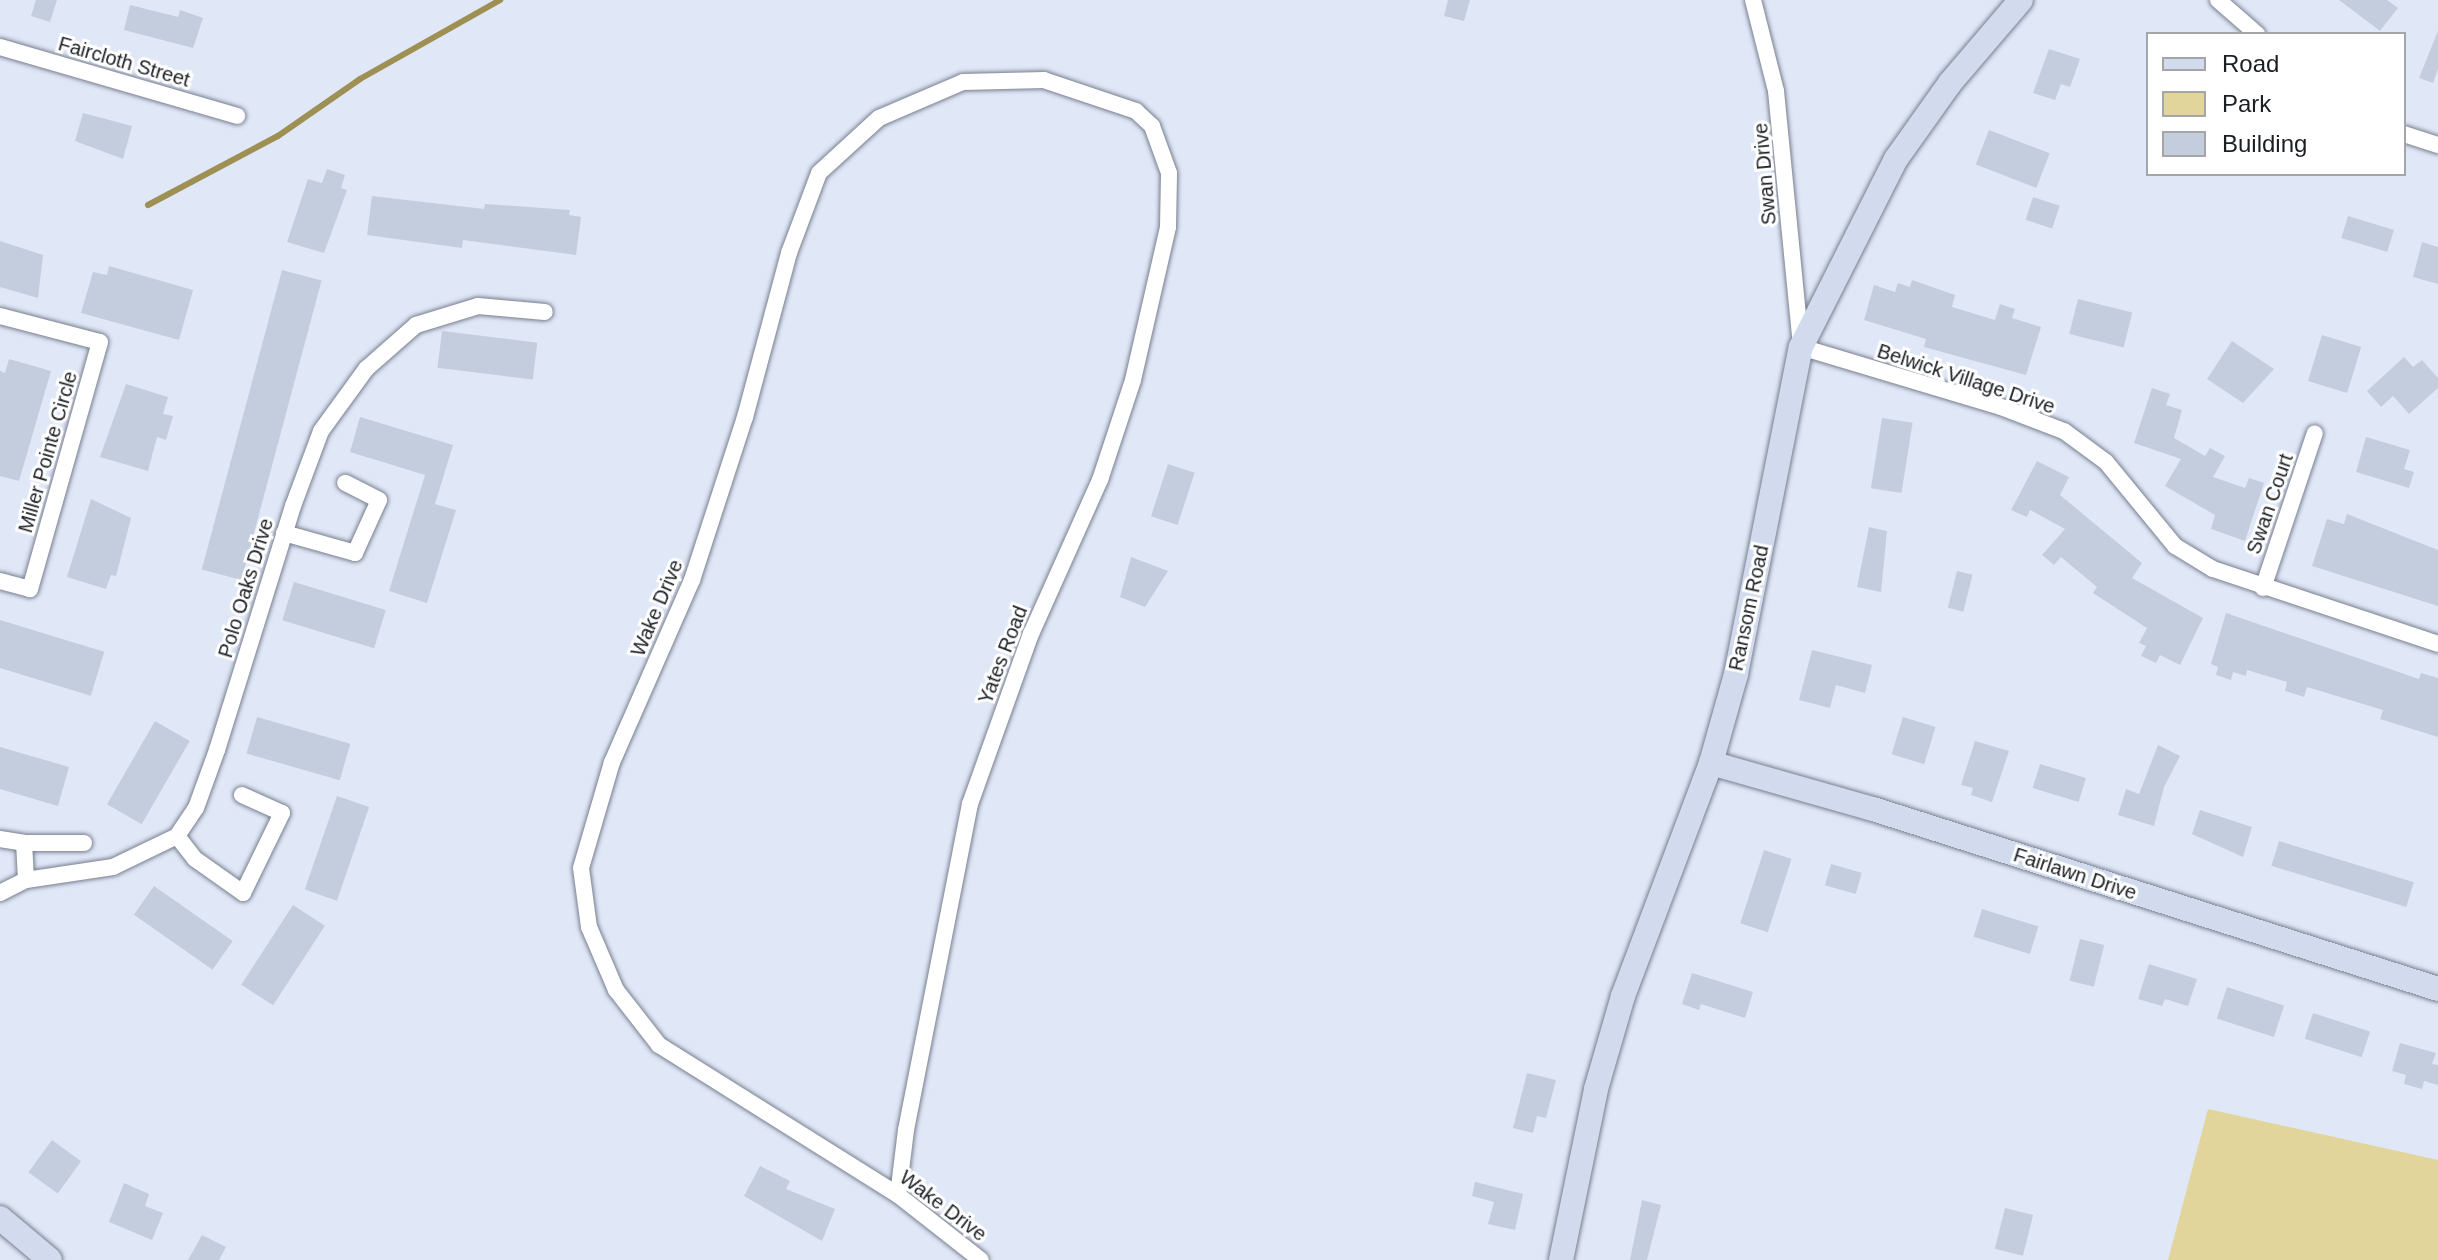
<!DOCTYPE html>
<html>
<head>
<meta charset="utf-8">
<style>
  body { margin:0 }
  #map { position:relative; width:2438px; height:1260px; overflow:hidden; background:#e0e8f8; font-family:Helvetica,sans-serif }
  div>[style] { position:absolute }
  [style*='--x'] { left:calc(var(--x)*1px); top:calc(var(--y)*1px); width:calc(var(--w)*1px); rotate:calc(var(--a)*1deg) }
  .green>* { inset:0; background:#e2d59b }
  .stream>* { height:6px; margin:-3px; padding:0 3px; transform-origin:3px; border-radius:3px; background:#9e8f53 }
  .building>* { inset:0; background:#c4cddd; transform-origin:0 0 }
  .roads { filter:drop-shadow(0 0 2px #787f8e) drop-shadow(0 0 2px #787f8e) }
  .street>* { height:16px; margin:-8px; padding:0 8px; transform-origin:8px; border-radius:8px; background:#fff }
  .secondary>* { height:24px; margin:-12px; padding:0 12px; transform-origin:12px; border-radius:12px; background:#d1dbed }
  span { translate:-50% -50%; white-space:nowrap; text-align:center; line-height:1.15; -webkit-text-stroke:6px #fff; paint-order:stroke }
  .street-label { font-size:20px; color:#1b1e23 }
  .legend { position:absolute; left:2146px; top:32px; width:260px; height:144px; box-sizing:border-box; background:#fff; border:2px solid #a4a5a7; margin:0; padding:10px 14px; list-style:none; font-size:24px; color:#1b1e23 }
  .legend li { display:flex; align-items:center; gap:16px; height:40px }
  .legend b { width:40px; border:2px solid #a4a5a7 }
</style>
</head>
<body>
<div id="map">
  <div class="green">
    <div style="clip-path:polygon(2208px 1109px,2438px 1160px,2438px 1260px,2168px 1260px)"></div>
  </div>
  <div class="stream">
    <div style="--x:148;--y:205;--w:147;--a:-28"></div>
    <div style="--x:278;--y:136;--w:100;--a:-34.8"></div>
    <div style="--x:360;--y:79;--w:161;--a:-29.4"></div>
  </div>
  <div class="building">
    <div style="clip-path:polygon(36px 0,57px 0,50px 22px,31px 16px)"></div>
    <div style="clip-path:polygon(1448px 0,1470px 0,1464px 21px,1444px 16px)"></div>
    <div style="clip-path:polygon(2339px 0,2387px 0,2398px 8px,2380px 31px)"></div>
    <div style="clip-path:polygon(130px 5px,178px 17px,180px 10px,203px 18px,193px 48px,124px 30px)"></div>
    <div style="clip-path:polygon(2438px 31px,2438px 69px,2433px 83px,2419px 78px)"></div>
    <div style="clip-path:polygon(2049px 49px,2080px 59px,2070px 87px,2061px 84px,2055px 100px,2033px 93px)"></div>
    <div style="clip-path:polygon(83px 113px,132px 126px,123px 159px,75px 141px)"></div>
    <div style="left:1989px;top:130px;width:65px;height:37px;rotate:21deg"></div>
    <div style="clip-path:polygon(327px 169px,345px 175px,341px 188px,347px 190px,324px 253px,287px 242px,308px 179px,322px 183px)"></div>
    <div style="clip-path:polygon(372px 196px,484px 209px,485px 204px,570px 210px,569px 215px,581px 217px,576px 255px,463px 240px,462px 248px,367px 235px)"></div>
    <div style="left:2033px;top:197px;width:28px;height:24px;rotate:18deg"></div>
    <div style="left:2348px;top:216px;width:48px;height:23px;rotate:17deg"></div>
    <div style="clip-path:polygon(0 241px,43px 255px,38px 298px,0 287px)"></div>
    <div style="clip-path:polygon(2422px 242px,2438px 247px,2438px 284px,2413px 277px)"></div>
    <div style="clip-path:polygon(109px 266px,193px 290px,179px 340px,81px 313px,93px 272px,107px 275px)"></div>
    <div style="left:282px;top:270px;width:41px;height:310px;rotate:15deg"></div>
    <div style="clip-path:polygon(1912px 280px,1955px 295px,1952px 307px,1995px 320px,2000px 304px,2015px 309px,2012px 318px,2041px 327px,2026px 375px,1924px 347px,1926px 339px,1864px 320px,1874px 285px,1895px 292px,1898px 283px,1910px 287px)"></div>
    <div style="left:2078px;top:299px;width:56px;height:36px;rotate:14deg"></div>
    <div style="left:442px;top:331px;width:96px;height:37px;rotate:7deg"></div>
    <div style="left:2322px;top:335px;width:41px;height:48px;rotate:17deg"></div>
    <div style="clip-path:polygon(2232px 341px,2274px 369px,2243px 403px,2207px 379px)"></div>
    <div style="clip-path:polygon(2404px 357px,2413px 367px,2422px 360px,2438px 378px,2438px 388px,2409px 414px,2393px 396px,2381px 407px,2367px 391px)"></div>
    <div style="clip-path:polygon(9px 359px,51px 371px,19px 481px,0 476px,0 371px,5px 373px)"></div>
    <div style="clip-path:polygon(126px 384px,168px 397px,163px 414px,173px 416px,166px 440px,157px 437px,148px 471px,100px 457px)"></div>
    <div style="clip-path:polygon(2152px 388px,2170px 394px,2166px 405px,2182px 410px,2174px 438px,2205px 456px,2210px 448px,2225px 456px,2213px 477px,2245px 488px,2249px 478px,2264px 483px,2245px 541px,2211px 529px,2215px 515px,2165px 486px,2181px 459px,2134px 443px)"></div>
    <div style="clip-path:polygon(360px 417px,453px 445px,435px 504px,456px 510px,427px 603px,389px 591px,425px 475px,350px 452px)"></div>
    <div style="left:1882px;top:418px;width:31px;height:71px;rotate:9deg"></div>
    <div style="clip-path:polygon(2366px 437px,2410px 450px,2404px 469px,2414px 472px,2409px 488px,2356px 472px)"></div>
    <div style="clip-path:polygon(2037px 461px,2069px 477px,2060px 495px,2142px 563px,2132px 578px,2203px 618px,2180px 665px,2160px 655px,2156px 663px,2141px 656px,2146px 646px,2139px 643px,2147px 628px,2093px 593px,2097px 587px,2061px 557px,2054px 565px,2042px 555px,2065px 529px,2030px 510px,2027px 517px,2011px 510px)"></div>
    <div style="left:1168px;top:464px;width:28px;height:55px;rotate:18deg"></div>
    <div style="clip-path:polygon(91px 499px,131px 518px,116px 576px,111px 575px,106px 589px,67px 577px)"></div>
    <div style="clip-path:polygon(2347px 514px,2438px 550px,2438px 606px,2312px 566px,2327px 519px,2344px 524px)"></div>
    <div style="clip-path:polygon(1869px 527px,1887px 531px,1881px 592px,1857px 587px)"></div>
    <div style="clip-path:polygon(1131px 557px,1168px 571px,1145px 607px,1120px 597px)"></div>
    <div style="left:1957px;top:571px;width:16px;height:38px;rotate:14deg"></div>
    <div style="left:294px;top:582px;width:96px;height:40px;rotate:17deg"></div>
    <div style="clip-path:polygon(2226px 613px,2419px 679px,2421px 673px,2438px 678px,2438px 737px,2380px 719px,2383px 710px,2307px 687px,2304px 697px,2285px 691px,2287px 682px,2247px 670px,2246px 676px,2233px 672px,2231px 680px,2216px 675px,2218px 667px,2211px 664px)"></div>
    <div style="left:0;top:620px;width:109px;height:46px;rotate:17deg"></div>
    <div style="clip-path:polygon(1812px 650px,1872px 665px,1865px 693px,1836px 685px,1830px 708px,1799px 700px)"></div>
    <div style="left:257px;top:717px;width:97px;height:38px;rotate:16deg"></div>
    <div style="left:1903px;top:717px;width:34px;height:39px;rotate:17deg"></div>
    <div style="left:155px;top:721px;width:40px;height:96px;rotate:30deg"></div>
    <div style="clip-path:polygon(1975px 741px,2009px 751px,1992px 802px,1971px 795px,1973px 788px,1961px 785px)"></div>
    <div style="clip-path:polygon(2158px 745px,2180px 756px,2164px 787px,2154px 826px,2118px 815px,2126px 789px,2139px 794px)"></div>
    <div style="clip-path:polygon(0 747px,69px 767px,58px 806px,0 789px)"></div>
    <div style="left:2040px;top:764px;width:48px;height:25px;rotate:17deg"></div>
    <div style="left:337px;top:796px;width:34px;height:99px;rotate:19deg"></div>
    <div style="clip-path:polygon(2200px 810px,2252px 827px,2243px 857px,2192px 834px)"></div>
    <div style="left:2279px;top:841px;width:141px;height:26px;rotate:17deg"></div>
    <div style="left:1764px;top:850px;width:29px;height:77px;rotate:18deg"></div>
    <div style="left:1831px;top:864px;width:32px;height:22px;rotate:16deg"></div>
    <div style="left:154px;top:886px;width:96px;height:35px;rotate:35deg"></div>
    <div style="left:293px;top:905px;width:38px;height:95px;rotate:33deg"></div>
    <div style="left:1982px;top:909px;width:59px;height:29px;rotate:17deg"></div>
    <div style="left:2080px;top:939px;width:25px;height:43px;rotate:14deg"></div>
    <div style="clip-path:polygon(2149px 964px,2197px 979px,2188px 1006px,2165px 999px,2162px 1006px,2138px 999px)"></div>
    <div style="clip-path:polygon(1692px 973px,1753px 992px,1745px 1018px,1701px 1004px,1699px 1010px,1682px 1004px)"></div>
    <div style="left:2227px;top:987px;width:60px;height:33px;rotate:18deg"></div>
    <div style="left:2313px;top:1013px;width:60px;height:27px;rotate:18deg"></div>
    <div style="clip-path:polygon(2400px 1043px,2436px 1053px,2432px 1064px,2438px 1065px,2438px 1085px,2424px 1081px,2422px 1089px,2404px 1084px,2406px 1075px,2392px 1071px)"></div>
    <div style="clip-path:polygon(1527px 1073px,1556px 1080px,1546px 1118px,1537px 1116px,1533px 1133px,1513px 1128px)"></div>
    <div style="left:52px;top:1140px;width:36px;height:40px;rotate:36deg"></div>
    <div style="clip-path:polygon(760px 1166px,790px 1181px,786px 1189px,835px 1209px,822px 1241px,744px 1196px)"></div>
    <div style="clip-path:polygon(1475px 1182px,1523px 1194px,1515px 1230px,1488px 1224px,1494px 1202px,1472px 1196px)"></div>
    <div style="clip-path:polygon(124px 1183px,149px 1194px,145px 1206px,163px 1213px,152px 1240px,109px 1222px)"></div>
    <div style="clip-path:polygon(1642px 1200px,1661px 1205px,1647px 1260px,1630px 1260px)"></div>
    <div style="left:2005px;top:1208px;width:29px;height:42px;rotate:14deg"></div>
    <div style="clip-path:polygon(202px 1235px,226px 1247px,219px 1260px,188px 1260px)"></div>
  </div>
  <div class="roads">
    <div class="street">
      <div style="--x:1753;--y:0;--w:94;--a:75.8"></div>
      <div style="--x:1776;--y:91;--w:257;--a:84.4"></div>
      <div style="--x:1801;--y:347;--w:209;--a:16.7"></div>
      <div style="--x:2001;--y:407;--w:67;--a:20.9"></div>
      <div style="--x:2064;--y:431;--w:52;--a:36.4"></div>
      <div style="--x:2106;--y:462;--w:109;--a:50.6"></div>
      <div style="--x:2175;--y:546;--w:44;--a:31.2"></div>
      <div style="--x:2213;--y:569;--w:237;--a:18.4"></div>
      <div style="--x:2218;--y:0;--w:52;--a:41.1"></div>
      <div style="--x:0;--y:47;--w:247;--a:16.2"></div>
      <div style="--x:2404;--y:134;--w:36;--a:18"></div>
      <div style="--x:0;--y:316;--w:103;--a:14.6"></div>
      <div style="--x:100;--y:342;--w:257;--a:105.8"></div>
      <div style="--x:30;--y:589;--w:31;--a:-165"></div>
      <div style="--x:284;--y:533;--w:74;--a:15.7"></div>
      <div style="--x:355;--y:553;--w:58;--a:-65.6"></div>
      <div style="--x:379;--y:500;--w:38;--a:-153"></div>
      <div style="--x:2263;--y:588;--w:163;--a:-71.5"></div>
      <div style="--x:177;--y:836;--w:29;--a:52"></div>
      <div style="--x:195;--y:859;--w:59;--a:35.3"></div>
      <div style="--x:243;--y:893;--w:89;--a:-64"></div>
      <div style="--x:282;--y:813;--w:44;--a:-155.8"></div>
      <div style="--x:0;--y:839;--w:24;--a:9"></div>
      <div style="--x:26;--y:880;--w:37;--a:-93"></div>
      <div style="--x:24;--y:843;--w:60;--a:0"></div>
      <div style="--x:0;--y:893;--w:29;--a:-27"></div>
      <div style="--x:26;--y:880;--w:88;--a:-8.5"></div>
      <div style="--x:113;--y:867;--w:71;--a:-25.8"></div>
      <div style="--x:177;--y:836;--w:34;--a:-56"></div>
      <div style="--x:196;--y:808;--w:62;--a:-70.1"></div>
      <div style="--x:217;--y:750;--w:256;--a:-72.7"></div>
      <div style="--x:293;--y:506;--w:80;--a:-69.5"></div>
      <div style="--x:321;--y:431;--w:77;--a:-54"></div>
      <div style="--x:366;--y:369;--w:67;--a:-41.3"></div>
      <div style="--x:416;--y:325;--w:65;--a:-17"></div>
      <div style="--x:478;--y:306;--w:67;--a:5.1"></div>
      <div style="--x:898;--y:1195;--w:65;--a:-83"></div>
      <div style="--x:906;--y:1130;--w:332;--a:-78.9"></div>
      <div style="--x:970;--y:804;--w:181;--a:-70.3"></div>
      <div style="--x:1031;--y:634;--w:169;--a:-65.9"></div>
      <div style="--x:1100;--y:480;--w:105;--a:-71.7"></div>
      <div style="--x:1133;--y:380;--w:157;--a:-77.1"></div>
      <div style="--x:1168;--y:227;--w:54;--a:-88.9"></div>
      <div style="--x:1169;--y:173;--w:50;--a:-109.9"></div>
      <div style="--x:1152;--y:126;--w:22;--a:-137"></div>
      <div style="--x:1136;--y:111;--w:97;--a:-161.4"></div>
      <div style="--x:1044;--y:80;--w:81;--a:178.6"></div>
      <div style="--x:963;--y:82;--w:91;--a:156.8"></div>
      <div style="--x:879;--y:118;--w:81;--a:137.5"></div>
      <div style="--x:819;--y:173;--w:85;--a:110.6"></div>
      <div style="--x:789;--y:253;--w:170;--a:105"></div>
      <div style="--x:745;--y:417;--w:171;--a:108"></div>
      <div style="--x:692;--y:580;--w:199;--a:113.7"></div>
      <div style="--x:612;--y:762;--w:110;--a:106.3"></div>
      <div style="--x:581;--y:868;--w:60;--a:82.3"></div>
      <div style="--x:589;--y:927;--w:69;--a:66.8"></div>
      <div style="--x:616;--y:990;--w:70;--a:52"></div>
      <div style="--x:659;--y:1045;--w:282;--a:32.1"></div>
      <div style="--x:898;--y:1195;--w:105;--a:38.1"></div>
    </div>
    <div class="secondary">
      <div style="--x:1711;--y:763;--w:168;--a:15.9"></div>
      <div style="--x:1873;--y:809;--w:593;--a:17.67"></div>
      <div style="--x:0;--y:1218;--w:65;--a:40"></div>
      <div style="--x:1561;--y:1260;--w:175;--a:-78.4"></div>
      <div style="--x:1596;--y:1089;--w:97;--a:-73.8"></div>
      <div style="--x:1623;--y:996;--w:249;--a:-69.3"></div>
      <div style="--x:1711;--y:763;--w:92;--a:-74.3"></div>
      <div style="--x:1736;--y:674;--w:333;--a:-78.8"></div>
      <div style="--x:1801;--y:347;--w:211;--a:-63.2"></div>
      <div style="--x:1896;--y:159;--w:93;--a:-54.6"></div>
      <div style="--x:1950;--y:83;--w:109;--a:-49.5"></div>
    </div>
  </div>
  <div class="street-label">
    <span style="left:124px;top:62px;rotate:16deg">Faircloth Street</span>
    <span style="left:1765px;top:174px;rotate:-95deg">Swan Drive</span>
    <span style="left:1966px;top:379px;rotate:18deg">Belwick Village Drive</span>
    <span style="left:48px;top:452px;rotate:-74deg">Miller Pointe Circle</span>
    <span style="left:2270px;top:504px;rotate:-71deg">Swan Court</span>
    <span style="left:246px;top:588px;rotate:-73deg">Polo Oaks Drive</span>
    <span style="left:657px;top:608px;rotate:-67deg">Wake Drive</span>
    <span style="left:1749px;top:608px;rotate:-78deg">Ransom Road</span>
    <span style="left:1003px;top:655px;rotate:-69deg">Yates Road</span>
    <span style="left:2075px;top:874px;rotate:18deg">Fairlawn Drive</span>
    <span style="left:943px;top:1206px;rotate:37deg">Wake Drive</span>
  </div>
  <ul class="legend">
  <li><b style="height:10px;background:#d1dbed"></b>Road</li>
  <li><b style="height:22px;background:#e2d59b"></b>Park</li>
  <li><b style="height:22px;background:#c4cddd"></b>Building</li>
  </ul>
</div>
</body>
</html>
